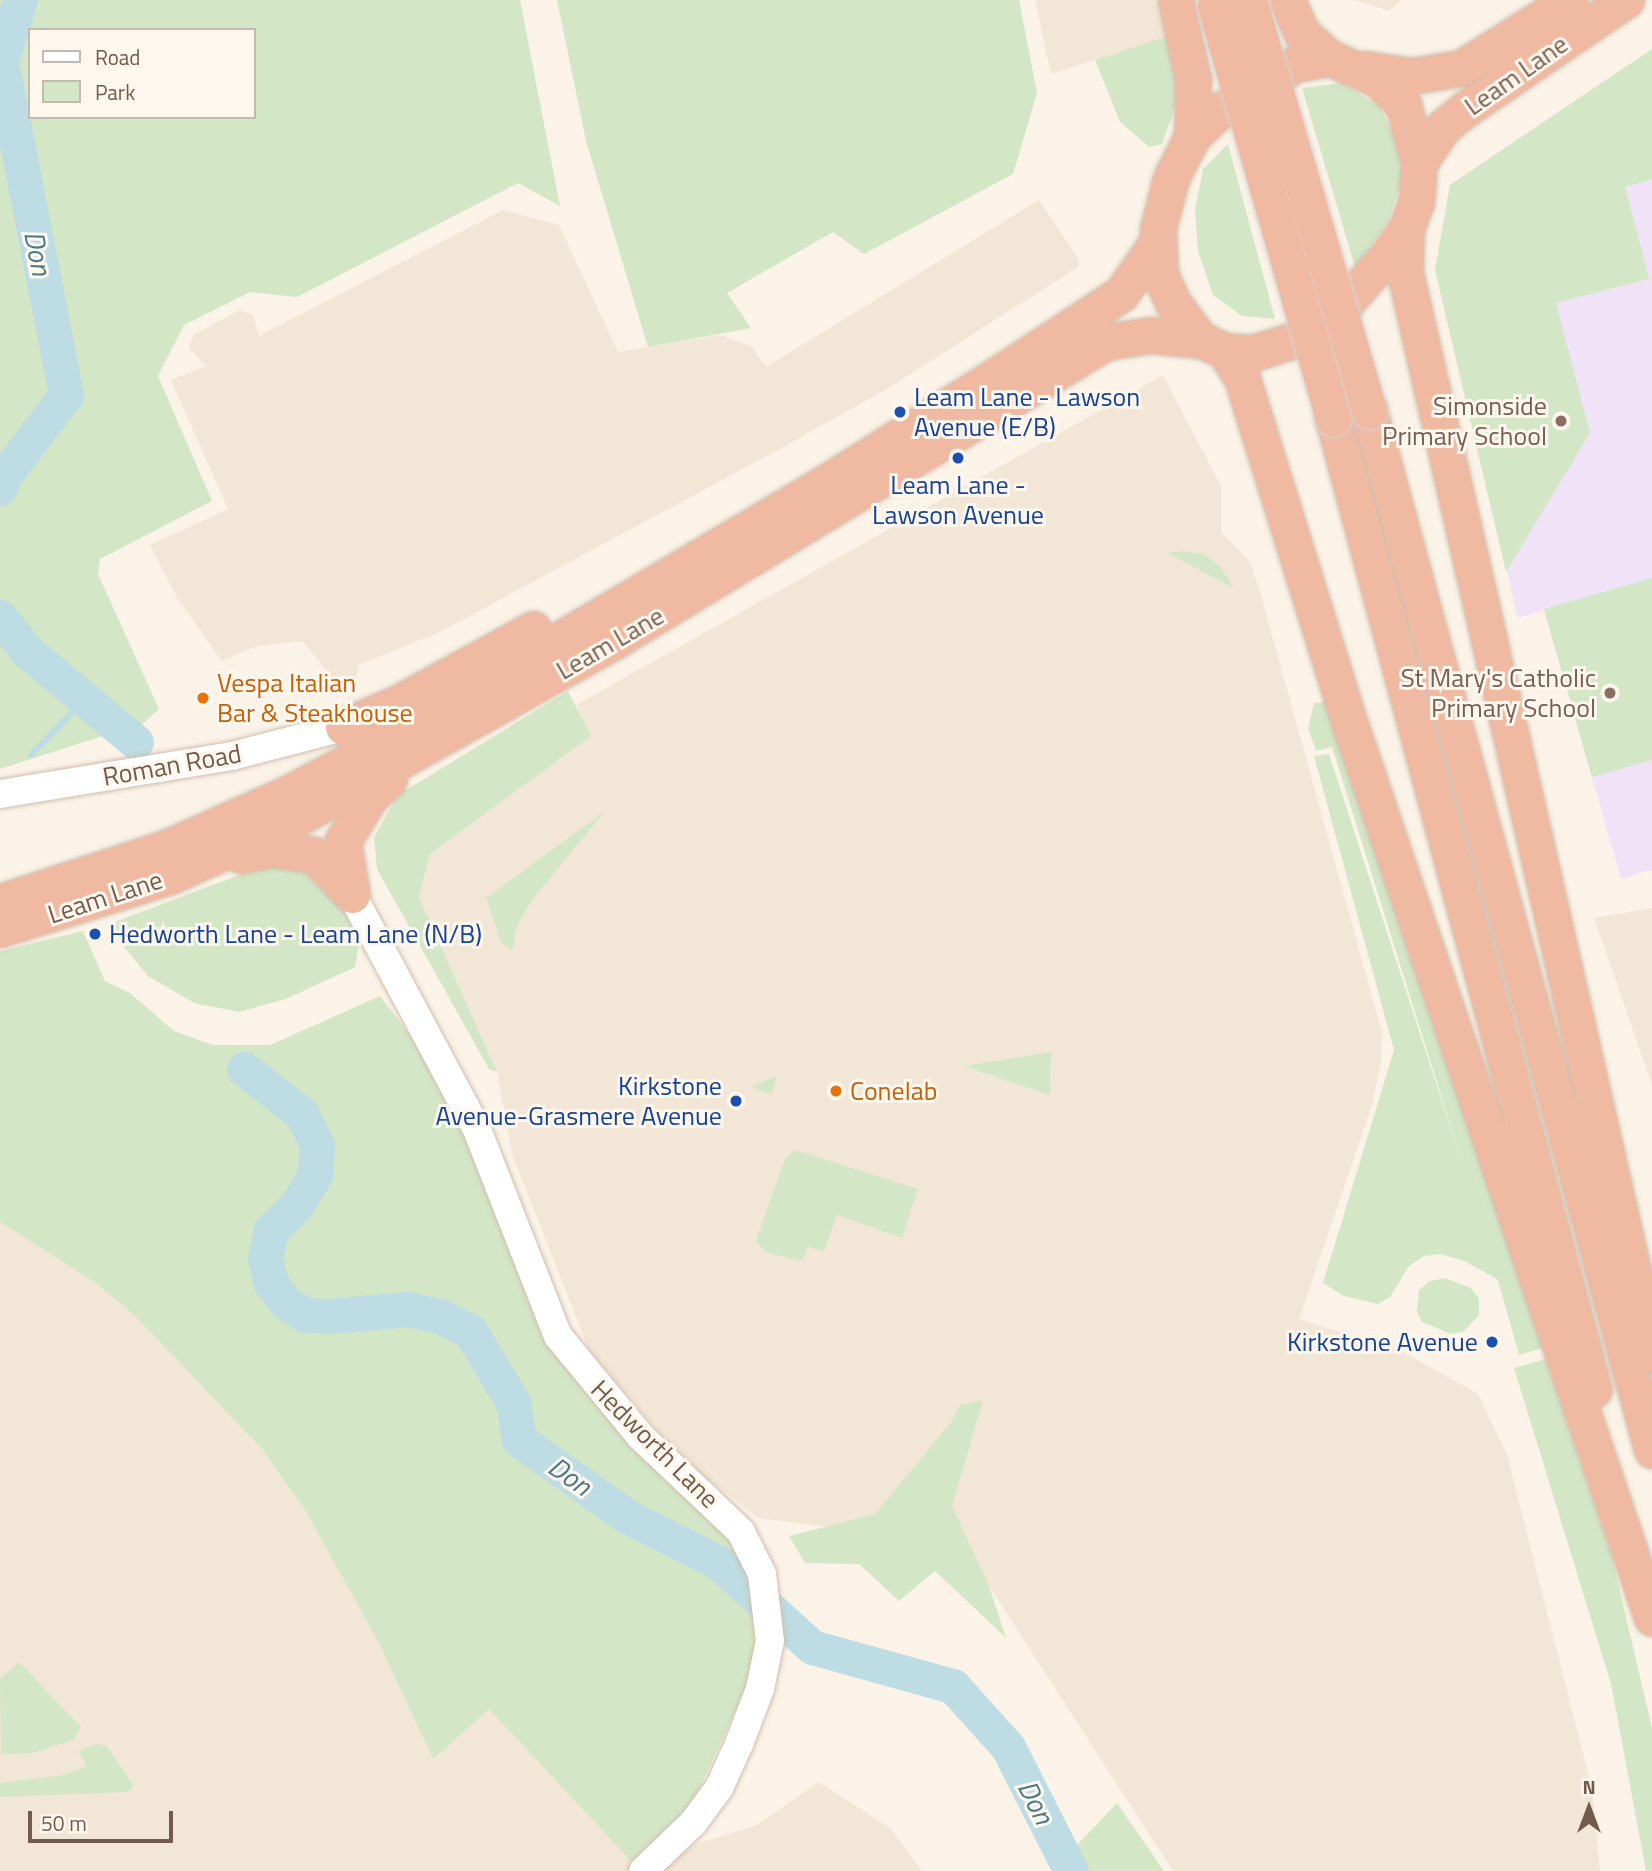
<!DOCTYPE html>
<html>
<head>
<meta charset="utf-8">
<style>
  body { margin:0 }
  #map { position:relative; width:1652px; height:1871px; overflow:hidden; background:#fbf3e7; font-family:"Titillium Web",sans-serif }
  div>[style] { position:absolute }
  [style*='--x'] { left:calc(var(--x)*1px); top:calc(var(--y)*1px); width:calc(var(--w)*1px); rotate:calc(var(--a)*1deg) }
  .residential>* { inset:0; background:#f2e6d6 }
  .education>* { inset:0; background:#f0e3f7 }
  .green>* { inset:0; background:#d3e7c6 }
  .stream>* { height:6px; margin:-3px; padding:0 3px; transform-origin:3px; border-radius:3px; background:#bddce3 }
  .river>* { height:35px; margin:-17.5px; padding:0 17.5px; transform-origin:17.5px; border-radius:17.5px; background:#bddce3 }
  .roads { filter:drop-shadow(0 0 2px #d0beae) drop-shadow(0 0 2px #d0beae) }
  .secondary>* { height:28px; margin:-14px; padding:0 14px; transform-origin:14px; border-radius:14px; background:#fff }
  .highway>* { height:35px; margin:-17.5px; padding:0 17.5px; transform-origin:17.5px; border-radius:17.5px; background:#f0b9a2 }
  .bridges { filter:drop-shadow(0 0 2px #d8d1cd) drop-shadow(0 0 2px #d8d1cd) }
  .highway-bridge>* { height:35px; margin:-17.5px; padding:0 17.5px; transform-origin:17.5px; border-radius:17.5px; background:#f0b9a2 }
  .dots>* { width:19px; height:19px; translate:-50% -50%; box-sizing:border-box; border:4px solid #fef7ed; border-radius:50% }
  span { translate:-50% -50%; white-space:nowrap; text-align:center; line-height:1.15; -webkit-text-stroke:6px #fef7ed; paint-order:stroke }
  .street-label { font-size:26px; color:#725b4d }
  .transit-label { font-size:26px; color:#164399 }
  .left { translate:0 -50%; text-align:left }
  .right { translate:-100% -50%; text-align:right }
  .education-label { font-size:26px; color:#785e54 }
  .food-label { font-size:26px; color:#c56008 }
  .water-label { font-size:28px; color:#487984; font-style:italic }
  .legend { position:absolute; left:28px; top:28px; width:228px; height:91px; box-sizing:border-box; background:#fef7ed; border:2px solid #c6b9ad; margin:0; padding:9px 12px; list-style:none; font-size:21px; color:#725b4d }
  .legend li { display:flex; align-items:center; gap:14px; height:35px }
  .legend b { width:35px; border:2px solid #c6b9ad }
  .north { position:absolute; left:1554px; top:1773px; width:70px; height:70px; -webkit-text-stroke:5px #fef7ed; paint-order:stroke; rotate:0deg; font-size:19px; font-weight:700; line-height:28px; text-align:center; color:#725b4d }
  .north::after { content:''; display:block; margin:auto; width:24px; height:32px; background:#725b4d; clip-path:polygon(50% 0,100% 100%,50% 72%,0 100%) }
  .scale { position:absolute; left:28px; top:1811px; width:145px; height:32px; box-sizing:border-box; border:4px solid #725b4d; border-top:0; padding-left:9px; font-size:21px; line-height:24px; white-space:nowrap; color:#725b4d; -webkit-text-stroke:5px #fef7ed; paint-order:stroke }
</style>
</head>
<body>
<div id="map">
  <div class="residential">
    <div style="clip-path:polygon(1035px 0,1165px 0,1173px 34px,1051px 74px)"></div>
    <div style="clip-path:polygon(1354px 0,1401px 0,1389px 11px)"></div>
    <div style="clip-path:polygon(1039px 200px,1079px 260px,1078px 267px,887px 389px,776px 451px,440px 632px,359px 665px,354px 684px,337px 684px,303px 641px,257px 646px,222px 661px,177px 598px,150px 545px,228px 509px,171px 380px,206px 366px,189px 348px,193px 335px,240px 310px,253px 315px,259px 336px,503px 210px,559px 225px,618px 352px,720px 335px,751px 346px,766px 367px)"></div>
    <div style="clip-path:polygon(1163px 375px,1221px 486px,1221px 532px,1250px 562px,1259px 588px,1382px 1033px,1381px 1063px,1372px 1105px,1299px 1319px,1403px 1352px,1478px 1394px,1507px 1455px,1592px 1789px,1600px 1871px,1173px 1871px,962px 1544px,759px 1518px,680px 1458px,589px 1350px,512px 1154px,497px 1072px,419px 897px,430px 854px,590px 736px,576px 705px)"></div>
    <div style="clip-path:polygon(1652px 908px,1652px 1085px,1594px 918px)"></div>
    <div style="clip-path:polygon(0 1222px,93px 1281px,135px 1316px,262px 1449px,305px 1510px,380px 1645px,433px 1759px,489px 1708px,634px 1863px,755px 1826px,819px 1782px,890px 1828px,922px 1871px,0 1871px)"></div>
  </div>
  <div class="education">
    <div style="clip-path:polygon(1652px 49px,1652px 870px,1621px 879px,1544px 610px,1518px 618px,1435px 270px,1450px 185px)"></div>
  </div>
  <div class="green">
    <div style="clip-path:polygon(evenodd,0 0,520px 0,560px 206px,518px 183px,297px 297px,250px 292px,184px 325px,158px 376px,212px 501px,100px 559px,98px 574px,159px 709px,125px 740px,118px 731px,0 769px,0 0,30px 30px,254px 30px,254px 117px,30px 117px,30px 30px)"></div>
    <div style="clip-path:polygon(557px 0,1019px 0,1037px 93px,1013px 174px,864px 254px,833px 232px,727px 293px,751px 328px,648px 347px,586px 141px)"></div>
    <div style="clip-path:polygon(1173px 34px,1178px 86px,1172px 116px,1162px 144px,1149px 147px,1120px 122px,1095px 60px)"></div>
    <div style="clip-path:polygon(1652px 49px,1652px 179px,1625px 187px,1649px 279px,1556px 303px,1590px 433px,1506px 572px,1435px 270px,1450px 185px)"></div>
    <div style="clip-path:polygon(1342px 83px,1379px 106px,1394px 135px,1403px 178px,1388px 222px,1355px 267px,1302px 88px)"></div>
    <div style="clip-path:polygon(1228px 144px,1275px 319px,1242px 316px,1213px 295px,1198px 251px,1195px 210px,1203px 169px)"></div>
    <div style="clip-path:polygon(1183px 551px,1203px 554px,1220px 566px,1234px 588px,1167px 553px)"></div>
    <div style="clip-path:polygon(1652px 578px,1652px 760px,1592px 777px,1544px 609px)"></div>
    <div style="clip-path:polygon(568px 691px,591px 736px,430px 854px,419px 897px,497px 1072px,489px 1069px,377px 869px,374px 837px,398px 795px)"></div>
    <div style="clip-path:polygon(1331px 702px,1543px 1348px,1519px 1355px,1498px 1280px,1465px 1261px,1440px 1254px,1424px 1256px,1409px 1266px,1390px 1297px,1378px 1304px,1344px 1296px,1323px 1283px,1394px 1050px,1314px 756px,1329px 754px,1464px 1169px,1332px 747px,1316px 751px,1308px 728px,1314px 703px)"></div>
    <div style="clip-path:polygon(605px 811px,532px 900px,516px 928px,512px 951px,501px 942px,486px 898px)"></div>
    <div style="clip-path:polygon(281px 859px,332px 885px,360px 937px,355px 967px,286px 999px,239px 1012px,194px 1003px,148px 976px,120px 942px,112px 923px)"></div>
    <div style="clip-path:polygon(83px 931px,105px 981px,130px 993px,174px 1031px,213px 1045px,270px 1045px,380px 996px,413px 1039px,477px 1162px,530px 1303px,747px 1562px,755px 1600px,754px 1651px,746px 1688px,693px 1802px,633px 1863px,489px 1709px,433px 1759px,380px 1645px,305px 1510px,262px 1449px,135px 1316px,93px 1281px,0 1222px,0 951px)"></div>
    <div style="clip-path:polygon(1051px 1052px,1050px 1095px,964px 1066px)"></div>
    <div style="clip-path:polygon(777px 1075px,772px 1095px,752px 1087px)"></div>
    <div style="clip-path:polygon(795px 1150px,918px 1189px,902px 1238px,837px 1215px,824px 1251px,808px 1247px,802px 1261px,765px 1252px,756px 1241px,785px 1159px)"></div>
    <div style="clip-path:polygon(1445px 1278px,1471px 1288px,1479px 1299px,1479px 1315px,1463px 1332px,1451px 1334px,1422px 1322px,1417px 1311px,1419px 1290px,1430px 1281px)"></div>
    <div style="clip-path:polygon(1546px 1359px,1611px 1553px,1652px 1728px,1652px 1871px,1646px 1871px,1611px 1684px,1514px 1368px)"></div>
    <div style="clip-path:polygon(983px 1400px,952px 1506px,989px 1586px,1006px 1638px,935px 1571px,899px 1601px,859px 1564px,805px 1563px,789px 1536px,875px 1514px,951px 1422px,960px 1405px)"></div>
    <div style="clip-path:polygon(19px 1662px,81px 1727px,73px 1740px,32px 1753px,1px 1754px,0 1679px)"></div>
    <div style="clip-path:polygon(96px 1744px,107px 1746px,133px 1785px,128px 1792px,0 1797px,0 1783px,63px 1775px,87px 1766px,78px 1751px)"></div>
    <div style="clip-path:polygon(1117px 1803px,1164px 1871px,1065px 1871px,1059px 1864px)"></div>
  </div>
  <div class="stream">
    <div style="--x:31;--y:755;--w:78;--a:-46"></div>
  </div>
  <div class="river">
    <div style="--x:0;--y:488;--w:13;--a:-72"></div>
    <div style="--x:4;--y:476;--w:102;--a:-52.6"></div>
    <div style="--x:66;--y:395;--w:340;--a:-101"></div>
    <div style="--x:1;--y:61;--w:64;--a:-72.7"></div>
    <div style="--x:0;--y:617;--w:43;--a:51.5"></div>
    <div style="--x:27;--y:651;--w:142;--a:39.9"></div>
    <div style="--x:244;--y:1069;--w:73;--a:37.8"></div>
    <div style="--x:302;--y:1114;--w:34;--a:64"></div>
    <div style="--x:317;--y:1145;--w:30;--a:94"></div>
    <div style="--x:315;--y:1175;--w:36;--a:122"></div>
    <div style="--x:296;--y:1206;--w:35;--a:136"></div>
    <div style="--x:271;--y:1230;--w:29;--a:102"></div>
    <div style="--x:265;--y:1258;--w:26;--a:77"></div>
    <div style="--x:271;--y:1283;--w:25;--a:53"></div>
    <div style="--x:286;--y:1303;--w:22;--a:32"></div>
    <div style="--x:305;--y:1315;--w:26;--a:2"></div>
    <div style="--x:331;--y:1316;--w:76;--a:-5.3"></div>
    <div style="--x:407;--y:1309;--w:34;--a:12"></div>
    <div style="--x:440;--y:1316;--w:34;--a:27"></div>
    <div style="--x:470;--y:1331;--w:83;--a:58.8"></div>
    <div style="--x:513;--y:1402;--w:38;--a:81"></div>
    <div style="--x:519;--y:1440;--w:133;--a:35.2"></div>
    <div style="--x:628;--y:1517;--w:102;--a:26.8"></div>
    <div style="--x:719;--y:1563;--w:125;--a:42.1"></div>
    <div style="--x:812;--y:1647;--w:146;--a:15.5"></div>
    <div style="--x:953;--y:1686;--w:82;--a:48"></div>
    <div style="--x:1008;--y:1747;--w:139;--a:63.1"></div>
  </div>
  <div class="roads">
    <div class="secondary">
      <div style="--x:0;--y:794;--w:235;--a:-9.3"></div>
      <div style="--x:232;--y:756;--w:115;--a:-14.6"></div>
      <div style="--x:352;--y:895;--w:263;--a:61.9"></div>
      <div style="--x:476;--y:1127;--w:225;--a:68.6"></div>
      <div style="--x:558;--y:1336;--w:129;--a:50.6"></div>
      <div style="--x:640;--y:1436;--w:139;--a:43.5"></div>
      <div style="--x:741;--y:1532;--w:47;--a:63.4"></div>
      <div style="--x:762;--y:1574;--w:67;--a:83.2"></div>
      <div style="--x:770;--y:1641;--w:49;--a:101.8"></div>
      <div style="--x:760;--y:1689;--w:59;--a:110.9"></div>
      <div style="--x:739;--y:1744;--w:48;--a:114.4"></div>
      <div style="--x:719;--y:1788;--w:44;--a:126.6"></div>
      <div style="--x:693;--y:1823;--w:69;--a:136.2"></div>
    </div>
    <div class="highway">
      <div style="--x:1176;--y:0;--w:81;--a:77.9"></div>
      <div style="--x:1193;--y:79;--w:58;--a:91"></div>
      <div style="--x:1287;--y:0;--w:36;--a:66"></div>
      <div style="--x:1302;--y:33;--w:38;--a:42"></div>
      <div style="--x:1330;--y:58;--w:51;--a:24.1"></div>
      <div style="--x:1377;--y:79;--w:36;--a:44"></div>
      <div style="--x:1403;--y:104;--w:61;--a:74.8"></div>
      <div style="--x:1419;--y:163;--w:39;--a:94"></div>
      <div style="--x:1416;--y:202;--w:29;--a:110"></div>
      <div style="--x:1406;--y:229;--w:37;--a:126"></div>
      <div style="--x:1384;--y:259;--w:74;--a:131.2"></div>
      <div style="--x:1335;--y:315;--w:32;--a:141"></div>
      <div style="--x:1310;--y:335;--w:60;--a:162.5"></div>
      <div style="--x:1253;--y:353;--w:28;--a:-176"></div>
      <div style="--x:1225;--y:351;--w:26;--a:-155"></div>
      <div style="--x:1201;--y:340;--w:46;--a:-127.1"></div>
      <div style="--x:1173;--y:303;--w:32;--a:-114"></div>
      <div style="--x:1160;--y:274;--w:45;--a:-92.5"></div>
      <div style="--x:1158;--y:229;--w:53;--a:-75.7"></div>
      <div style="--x:1171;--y:178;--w:46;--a:-62.9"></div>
      <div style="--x:1192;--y:137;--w:36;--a:-44"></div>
      <div style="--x:1218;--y:112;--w:91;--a:-31.9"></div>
      <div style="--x:1295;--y:64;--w:36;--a:-10"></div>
      <div style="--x:1365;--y:69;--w:48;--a:8.5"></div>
      <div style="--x:1412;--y:76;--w:50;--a:-9.3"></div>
      <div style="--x:1461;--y:68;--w:128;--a:-32"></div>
      <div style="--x:1419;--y:163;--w:43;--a:-56.3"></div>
      <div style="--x:1443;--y:127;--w:27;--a:-39"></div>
      <div style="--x:1464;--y:110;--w:196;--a:-34.2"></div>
      <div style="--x:1406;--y:229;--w:43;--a:91.3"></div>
      <div style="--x:1405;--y:272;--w:1110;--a:77.14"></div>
      <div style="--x:1225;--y:351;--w:32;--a:58"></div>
      <div style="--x:1242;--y:378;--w:366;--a:72.7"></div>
      <div style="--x:1351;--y:727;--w:940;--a:71.33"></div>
      <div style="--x:1369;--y:411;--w:1077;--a:74.76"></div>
      <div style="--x:1333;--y:418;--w:1006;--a:74.97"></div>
      <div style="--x:343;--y:727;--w:60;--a:-23.6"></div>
      <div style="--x:398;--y:703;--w:154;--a:-28.7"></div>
      <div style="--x:241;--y:855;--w:32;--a:-11"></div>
      <div style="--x:272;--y:849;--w:42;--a:8.1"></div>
      <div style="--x:314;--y:855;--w:52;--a:46.5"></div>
      <div style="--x:352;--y:895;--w:55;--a:-99.5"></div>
      <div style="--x:343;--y:841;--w:52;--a:-58.5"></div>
      <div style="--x:370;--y:797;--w:25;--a:-42"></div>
      <div style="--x:0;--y:902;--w:175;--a:-18"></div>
      <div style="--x:166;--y:848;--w:135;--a:-24.1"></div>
      <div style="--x:289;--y:793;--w:107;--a:-27.8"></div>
      <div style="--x:384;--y:743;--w:514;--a:-30.51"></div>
      <div style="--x:827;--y:482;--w:201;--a:-32.2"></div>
      <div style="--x:997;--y:375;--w:148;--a:-33.2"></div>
      <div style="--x:1121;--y:294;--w:61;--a:-55"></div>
      <div style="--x:0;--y:929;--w:178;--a:-17.3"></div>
      <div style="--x:170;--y:876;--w:136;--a:-24.3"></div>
      <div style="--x:294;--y:820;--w:375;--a:-29.2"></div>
      <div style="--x:621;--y:637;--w:568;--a:-31.31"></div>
      <div style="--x:1106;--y:342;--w:45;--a:-9"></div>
      <div style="--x:1150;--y:335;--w:51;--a:5.6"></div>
    </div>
  </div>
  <div class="bridges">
    <div class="highway-bridge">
      <div style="--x:1249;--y:0;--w:428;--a:73.7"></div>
      <div style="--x:1215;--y:6;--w:429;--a:74"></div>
    </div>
  </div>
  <div class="dots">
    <div style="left:900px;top:412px;background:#1a4fb4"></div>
    <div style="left:1561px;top:421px;background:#8d6e63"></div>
    <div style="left:958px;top:458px;background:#1a4fb4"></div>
    <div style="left:1610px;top:693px;background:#8d6e63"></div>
    <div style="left:203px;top:698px;background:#e8710a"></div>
    <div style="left:95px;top:934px;background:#1a4fb4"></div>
    <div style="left:836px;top:1091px;background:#e8710a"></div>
    <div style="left:736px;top:1101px;background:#1a4fb4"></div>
    <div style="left:1492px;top:1342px;background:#1a4fb4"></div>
  </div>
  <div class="street-label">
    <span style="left:1516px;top:75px;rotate:-35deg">Leam Lane</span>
    <span style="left:610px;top:643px;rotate:-30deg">Leam Lane</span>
    <span style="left:172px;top:765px;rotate:-10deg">Roman Road</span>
    <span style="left:105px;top:897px;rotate:-18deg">Leam Lane</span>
    <span style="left:655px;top:1444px;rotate:45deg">Hedworth Lane</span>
  </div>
  <div class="transit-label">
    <span class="left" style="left:914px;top:412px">Leam Lane - Lawson<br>Avenue (E/B)</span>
    <span style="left:958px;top:500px">Leam Lane -<br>Lawson Avenue</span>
    <span class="left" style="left:109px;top:934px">Hedworth Lane - Leam Lane (N/B)</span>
    <span class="right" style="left:722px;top:1101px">Kirkstone<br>Avenue-Grasmere Avenue</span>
    <span class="right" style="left:1478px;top:1342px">Kirkstone Avenue</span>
  </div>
  <div class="education-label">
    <span class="right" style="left:1547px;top:421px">Simonside<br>Primary School</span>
    <span class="right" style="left:1596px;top:693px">St Mary's Catholic<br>Primary School</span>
  </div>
  <div class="food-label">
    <span class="left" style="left:217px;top:698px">Vespa Italian<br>Bar &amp; Steakhouse</span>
    <span class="left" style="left:850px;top:1091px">Conelab</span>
  </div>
  <div class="water-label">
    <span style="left:38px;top:253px;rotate:79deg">Don</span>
    <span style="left:570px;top:1476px;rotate:35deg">Don</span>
    <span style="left:1036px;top:1802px;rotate:63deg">Don</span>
  </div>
  <ul class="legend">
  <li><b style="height:9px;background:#fff"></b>Road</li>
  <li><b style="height:19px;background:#d3e7c6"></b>Park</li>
  </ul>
  <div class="north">N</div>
  <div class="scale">50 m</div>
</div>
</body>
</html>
